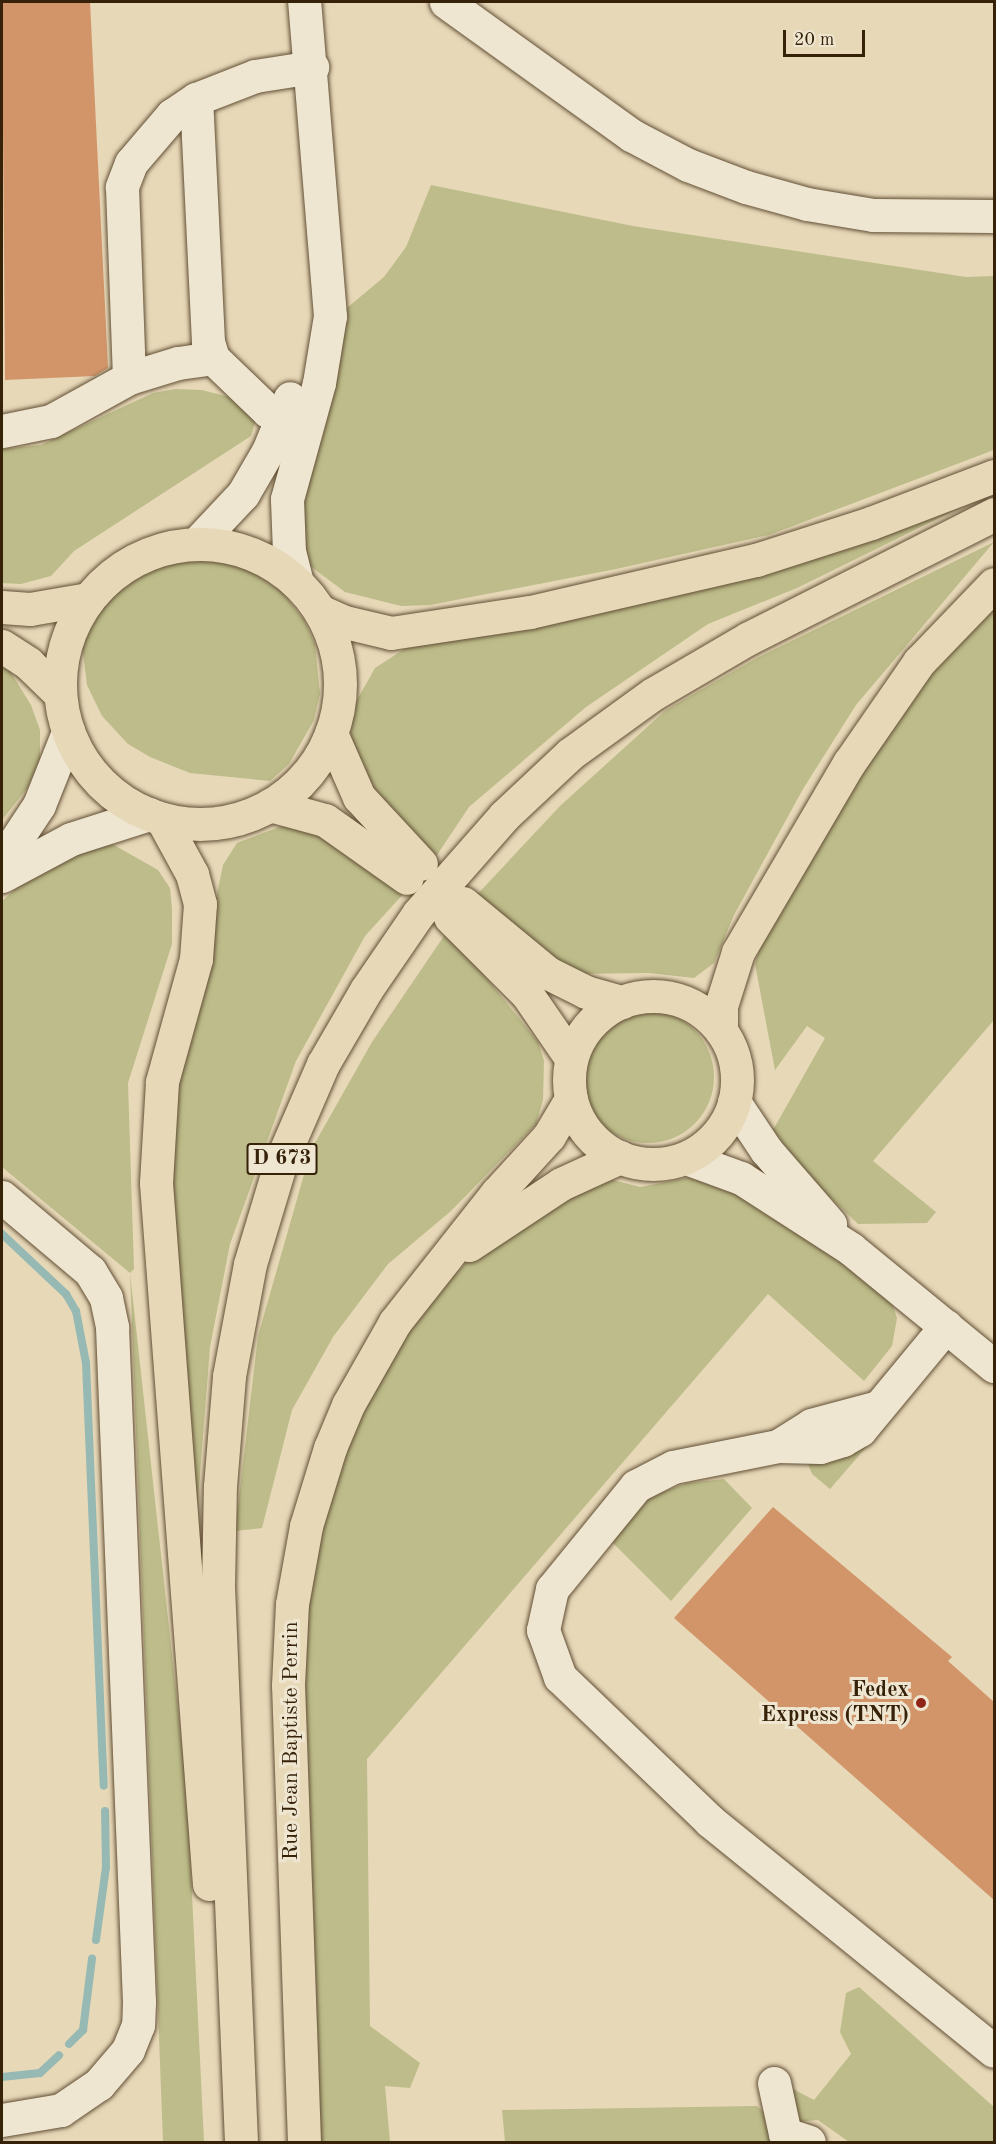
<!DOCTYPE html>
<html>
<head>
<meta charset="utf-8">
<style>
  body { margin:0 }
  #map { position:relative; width:996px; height:2144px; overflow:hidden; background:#e7d8b8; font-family:"Old Standard TT",serif }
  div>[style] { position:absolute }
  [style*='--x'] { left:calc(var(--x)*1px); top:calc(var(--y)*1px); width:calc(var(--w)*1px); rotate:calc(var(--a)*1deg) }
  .green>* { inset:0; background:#bdbc8a }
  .round { border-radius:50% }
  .stream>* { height:8px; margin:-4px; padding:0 4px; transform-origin:4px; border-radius:4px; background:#97b9b3 }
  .building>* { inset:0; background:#d2956a }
  .roads { filter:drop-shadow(0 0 2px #624f35) drop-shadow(0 0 2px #624f35) }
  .minor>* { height:33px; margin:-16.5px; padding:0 16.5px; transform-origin:16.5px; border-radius:16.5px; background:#efe6d1 }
  .major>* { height:33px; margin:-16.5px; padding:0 16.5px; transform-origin:16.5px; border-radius:16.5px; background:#e7d8b8 }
  .major>.ring { margin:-16.5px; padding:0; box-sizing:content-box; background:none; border:33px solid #e7d8b8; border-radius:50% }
  .dots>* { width:16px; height:16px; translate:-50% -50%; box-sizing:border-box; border:3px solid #efe6d1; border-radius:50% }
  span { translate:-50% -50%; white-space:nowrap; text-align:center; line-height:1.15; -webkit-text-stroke:6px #efe6d1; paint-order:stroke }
  .shield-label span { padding:2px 4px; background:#efe6d1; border:2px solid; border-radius:4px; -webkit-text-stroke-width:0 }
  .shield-label { font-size:21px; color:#362109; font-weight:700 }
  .poi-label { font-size:22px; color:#362109; font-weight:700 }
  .right { translate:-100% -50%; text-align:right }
  .street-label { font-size:22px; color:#362109 }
  .frame { position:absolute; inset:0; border:3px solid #362109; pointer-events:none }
  .scale { position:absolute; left:783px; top:30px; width:82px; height:27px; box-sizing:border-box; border:3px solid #362109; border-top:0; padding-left:8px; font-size:18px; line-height:21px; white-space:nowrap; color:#362109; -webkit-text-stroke:4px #efe6d1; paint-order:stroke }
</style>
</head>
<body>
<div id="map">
  <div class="green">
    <div style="clip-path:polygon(431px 185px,633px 226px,966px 277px,994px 276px,994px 450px,769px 535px,616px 569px,430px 605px,401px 606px,345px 592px,310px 566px,301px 533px,306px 473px,341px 358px,342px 312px,384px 277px,406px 247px)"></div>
    <div style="clip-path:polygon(175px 389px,202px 390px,260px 405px,251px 436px,74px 551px,51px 576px,21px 584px,2px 583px,2px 449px,41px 445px,153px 393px)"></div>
    <div style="clip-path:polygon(994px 491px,797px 588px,708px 624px,586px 707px,469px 807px,433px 861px,349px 760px,353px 707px,375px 668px,406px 648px,495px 632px)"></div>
    <div style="clip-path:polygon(994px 542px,856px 705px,803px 789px,734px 915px,714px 963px,694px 978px,649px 973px,572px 974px,473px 899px,560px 806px,666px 710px,757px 658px)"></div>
    <div style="clip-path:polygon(180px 559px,216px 560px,251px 571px,282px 592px,304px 620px,315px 644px,320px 694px,314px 720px,289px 764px,270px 781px,190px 773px,150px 757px,128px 744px,102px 716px,87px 685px,82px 645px,91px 618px,114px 590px,144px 570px)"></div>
    <div style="clip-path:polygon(994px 596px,994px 1020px,873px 1161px,936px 1212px,927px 1223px,858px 1224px,806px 1174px,773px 1130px,825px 1038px,807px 1026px,775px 1070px,755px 964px,765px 930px,866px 753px)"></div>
    <div style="clip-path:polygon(2px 667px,10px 671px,31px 705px,40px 730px,40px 759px,28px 787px,2px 820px)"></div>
    <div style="clip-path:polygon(290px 823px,323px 832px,406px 891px,365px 936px,296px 1061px,230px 1244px,210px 1347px,196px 1525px,187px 1461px,169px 1127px,223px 865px,237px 843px)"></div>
    <div style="clip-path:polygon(88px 845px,114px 845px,158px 870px,170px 888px,172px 909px,172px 944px,128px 1083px,134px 1269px,130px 1273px,187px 1791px,204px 2142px,163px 2142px,130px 1273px,2px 1167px,2px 901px,29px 877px)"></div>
    <div style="clip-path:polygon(448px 930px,538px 1042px,544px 1061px,543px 1100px,536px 1124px,451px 1211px,388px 1264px,333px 1337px,292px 1410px,262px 1528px,235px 1531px,258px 1336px,311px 1150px,372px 1042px)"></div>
    <div class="round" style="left:582px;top:1011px;width:132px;height:132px"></div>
    <div style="clip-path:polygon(693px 1177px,741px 1192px,890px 1297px,897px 1318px,892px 1346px,864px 1381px,768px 1294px,367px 1759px,370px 2026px,420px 2063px,410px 2088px,385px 2086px,390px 2142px,317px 2142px,300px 1685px,307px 1600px,327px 1497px,371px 1378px,423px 1307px,480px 1249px,529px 1216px,609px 1179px,640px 1187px)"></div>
    <div style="clip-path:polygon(869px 1444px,830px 1489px,812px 1474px,808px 1464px)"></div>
    <div style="clip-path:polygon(724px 1479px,752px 1508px,671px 1601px,611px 1541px,651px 1496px,688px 1483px)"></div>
    <div style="clip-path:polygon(859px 1987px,994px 2107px,994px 2142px,849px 2142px,818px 2120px,796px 2122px,791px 2088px,814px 2100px,851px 2054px,840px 2032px,846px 1993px)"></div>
    <div style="clip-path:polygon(757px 2106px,767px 2115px,775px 2142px,505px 2142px,502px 2110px)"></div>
  </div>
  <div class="stream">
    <div style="--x:2;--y:1234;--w:88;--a:43.2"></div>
    <div style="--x:66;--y:1294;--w:20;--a:60"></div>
    <div style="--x:76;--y:1311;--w:53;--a:79.1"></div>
    <div style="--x:86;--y:1363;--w:423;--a:87.6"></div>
    <div style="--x:96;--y:1940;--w:74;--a:-82.2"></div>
    <div style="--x:106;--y:1867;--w:56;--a:-91"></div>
    <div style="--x:69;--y:2044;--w:20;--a:-45"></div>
    <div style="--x:83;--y:2030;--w:72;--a:-82.8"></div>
    <div style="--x:2;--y:2077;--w:38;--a:-6"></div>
    <div style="--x:40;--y:2073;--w:26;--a:-43"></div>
  </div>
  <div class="building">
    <div style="clip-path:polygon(2px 2px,90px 2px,108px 368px,95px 376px,5px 380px)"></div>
    <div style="clip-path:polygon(773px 1507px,952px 1657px,948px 1661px,994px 1702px,994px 1900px,674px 1618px)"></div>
  </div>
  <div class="roads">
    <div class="minor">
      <div style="--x:446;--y:2;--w:228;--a:35.7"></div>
      <div style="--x:631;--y:135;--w:64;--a:27.8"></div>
      <div style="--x:688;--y:165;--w:62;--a:20.8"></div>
      <div style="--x:746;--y:187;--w:63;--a:15.6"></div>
      <div style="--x:807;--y:204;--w:67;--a:9.5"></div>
      <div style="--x:873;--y:215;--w:121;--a:0.5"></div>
      <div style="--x:196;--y:99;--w:29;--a:146"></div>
      <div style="--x:172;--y:115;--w:63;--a:130.5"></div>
      <div style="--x:131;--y:163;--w:26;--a:111"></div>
      <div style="--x:122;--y:187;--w:191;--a:87.9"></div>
      <div style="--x:129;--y:378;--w:51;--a:-17"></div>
      <div style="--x:178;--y:363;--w:35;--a:-8"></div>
      <div style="--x:283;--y:418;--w:17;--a:-155"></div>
      <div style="--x:268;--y:411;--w:76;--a:-136.1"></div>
      <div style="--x:213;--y:358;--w:17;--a:-107"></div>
      <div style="--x:208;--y:342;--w:243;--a:-92.8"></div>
      <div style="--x:196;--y:99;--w:63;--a:-21.3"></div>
      <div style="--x:255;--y:76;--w:58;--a:-9"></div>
      <div style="--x:2;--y:431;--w:50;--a:-11.5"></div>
      <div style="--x:51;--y:421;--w:89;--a:-28.9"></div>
      <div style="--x:196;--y:544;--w:69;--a:-46.8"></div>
      <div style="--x:243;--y:494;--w:50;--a:-59.8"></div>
      <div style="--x:268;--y:451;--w:57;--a:-67.5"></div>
      <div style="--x:297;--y:583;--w:32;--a:-104"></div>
      <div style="--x:289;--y:552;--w:53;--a:-92.2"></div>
      <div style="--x:287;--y:499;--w:120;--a:-74.6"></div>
      <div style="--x:319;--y:383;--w:68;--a:-80.7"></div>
      <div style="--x:330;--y:316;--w:315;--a:-94.7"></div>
      <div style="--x:2;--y:861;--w:67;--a:-56.5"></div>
      <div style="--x:39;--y:805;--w:79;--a:-68.3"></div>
      <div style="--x:2;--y:876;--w:78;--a:-28.2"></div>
      <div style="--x:71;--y:839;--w:82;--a:-17.8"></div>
      <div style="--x:734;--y:1102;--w:58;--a:56.3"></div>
      <div style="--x:766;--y:1150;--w:98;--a:49.1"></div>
      <div style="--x:686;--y:1158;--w:59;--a:20"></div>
      <div style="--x:741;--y:1178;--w:131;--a:32.8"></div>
      <div style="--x:851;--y:1249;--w:185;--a:39.3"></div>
      <div style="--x:2;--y:1197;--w:115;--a:40.1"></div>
      <div style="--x:90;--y:1271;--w:31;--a:59"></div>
      <div style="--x:106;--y:1298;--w:30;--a:78"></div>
      <div style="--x:112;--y:1327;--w:676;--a:87.71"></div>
      <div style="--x:139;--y:2002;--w:23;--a:92"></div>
      <div style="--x:138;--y:2025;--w:27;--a:112"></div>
      <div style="--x:128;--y:2050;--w:45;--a:130.5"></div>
      <div style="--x:99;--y:2084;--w:46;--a:145.6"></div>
      <div style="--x:61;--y:2110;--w:60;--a:170.4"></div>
      <div style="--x:946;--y:1326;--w:135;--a:129.6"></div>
      <div style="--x:860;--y:1430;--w:20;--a:150"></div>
      <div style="--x:843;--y:1440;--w:24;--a:163"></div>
      <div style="--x:820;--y:1447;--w:42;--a:-178.6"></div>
      <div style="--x:778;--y:1446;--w:107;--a:168.7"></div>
      <div style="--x:673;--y:1467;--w:42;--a:152.8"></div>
      <div style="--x:636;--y:1486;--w:133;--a:129.2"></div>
      <div style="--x:552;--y:1589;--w:42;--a:102.4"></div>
      <div style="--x:543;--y:1630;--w:50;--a:70.1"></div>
      <div style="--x:560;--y:1677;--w:208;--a:43.8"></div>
      <div style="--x:710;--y:1821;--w:365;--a:39"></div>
      <div style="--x:778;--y:1446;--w:39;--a:-32"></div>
      <div style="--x:811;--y:1425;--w:65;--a:-15.1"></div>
      <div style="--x:774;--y:2083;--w:52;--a:77.8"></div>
      <div style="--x:785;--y:2134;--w:25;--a:18"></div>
    </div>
    <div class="major">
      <div class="ring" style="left:60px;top:544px;width:247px;height:247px"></div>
      <div style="--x:2;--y:607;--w:28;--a:4"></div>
      <div style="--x:30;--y:609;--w:59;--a:-9.8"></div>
      <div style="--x:320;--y:611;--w:27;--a:24"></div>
      <div style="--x:345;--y:622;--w:47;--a:13.4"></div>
      <div style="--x:391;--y:633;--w:141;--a:-8.6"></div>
      <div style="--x:530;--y:612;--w:232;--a:-13"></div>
      <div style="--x:756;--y:560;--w:121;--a:-17.8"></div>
      <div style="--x:871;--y:523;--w:132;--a:-20.9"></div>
      <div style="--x:2;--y:646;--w:31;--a:33"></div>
      <div style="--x:28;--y:663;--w:43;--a:44.1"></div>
      <div style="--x:331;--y:733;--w:70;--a:66.4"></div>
      <div style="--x:359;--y:797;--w:91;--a:47.2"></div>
      <div style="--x:270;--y:805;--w:57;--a:15.3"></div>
      <div style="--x:325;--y:820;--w:100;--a:35.3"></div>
      <div style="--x:162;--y:819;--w:63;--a:61.4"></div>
      <div style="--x:192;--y:874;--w:31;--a:75"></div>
      <div style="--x:200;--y:904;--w:55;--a:94.2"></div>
      <div style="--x:196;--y:959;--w:128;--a:105.5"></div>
      <div style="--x:162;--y:1082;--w:101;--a:93.4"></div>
      <div style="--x:156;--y:1183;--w:703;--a:85.68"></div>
      <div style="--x:463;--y:903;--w:110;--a:39.5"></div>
      <div style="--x:548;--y:973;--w:42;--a:26.6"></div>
      <div style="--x:586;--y:992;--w:37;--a:16"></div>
      <div style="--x:450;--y:917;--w:109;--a:45"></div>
      <div style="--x:527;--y:994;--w:78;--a:55.5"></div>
      <div class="ring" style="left:569px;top:996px;width:135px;height:135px"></div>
      <div style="--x:721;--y:1030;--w:24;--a:-90"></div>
      <div style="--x:721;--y:1006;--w:57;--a:-72.5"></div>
      <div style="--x:738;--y:952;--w:219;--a:-59.6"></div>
      <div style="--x:849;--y:763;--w:123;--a:-55.3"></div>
      <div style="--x:919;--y:662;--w:108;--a:-46.1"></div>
      <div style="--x:469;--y:1245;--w:110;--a:-33.5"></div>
      <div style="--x:561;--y:1184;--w:65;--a:-24.6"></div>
      <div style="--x:241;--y:2142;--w:556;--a:-92.37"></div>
      <div style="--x:218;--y:1586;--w:100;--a:-88.9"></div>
      <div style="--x:220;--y:1486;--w:110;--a:-85.3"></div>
      <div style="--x:229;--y:1376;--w:114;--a:-79.4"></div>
      <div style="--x:250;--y:1264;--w:108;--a:-73.2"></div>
      <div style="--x:281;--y:1161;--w:106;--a:-66.6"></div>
      <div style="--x:323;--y:1064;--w:86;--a:-59.8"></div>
      <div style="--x:366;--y:990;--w:92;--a:-55.6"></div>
      <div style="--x:418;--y:914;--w:130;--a:-48.7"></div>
      <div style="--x:504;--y:816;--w:91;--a:-43.2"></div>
      <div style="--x:570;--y:754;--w:102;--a:-35.9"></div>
      <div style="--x:653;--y:694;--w:111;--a:-30.3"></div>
      <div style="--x:749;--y:638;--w:275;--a:-26.8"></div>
      <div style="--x:304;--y:2142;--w:457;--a:-92"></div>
      <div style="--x:288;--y:1685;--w:81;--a:-87.2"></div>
      <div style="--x:292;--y:1604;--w:79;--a:-79.8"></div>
      <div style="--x:306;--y:1526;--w:82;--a:-72.9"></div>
      <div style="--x:330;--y:1448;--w:47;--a:-67.3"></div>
      <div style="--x:348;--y:1405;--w:95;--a:-60.5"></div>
      <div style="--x:395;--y:1322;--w:164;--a:-51.7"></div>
      <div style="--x:497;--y:1193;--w:77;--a:-47.6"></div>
      <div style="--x:549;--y:1136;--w:43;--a:-59.3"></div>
    </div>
  </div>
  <div class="dots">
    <div style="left:921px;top:1703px;background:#8f2418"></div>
  </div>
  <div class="shield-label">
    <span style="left:282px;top:1159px">D 673</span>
  </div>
  <div class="poi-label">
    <span class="right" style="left:909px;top:1703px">Fedex<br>Express (TNT)</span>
  </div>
  <div class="street-label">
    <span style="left:292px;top:1741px;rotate:-90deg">Rue Jean Baptiste Perrin</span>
  </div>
  <div class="frame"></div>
  <div class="scale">20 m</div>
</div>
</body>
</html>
